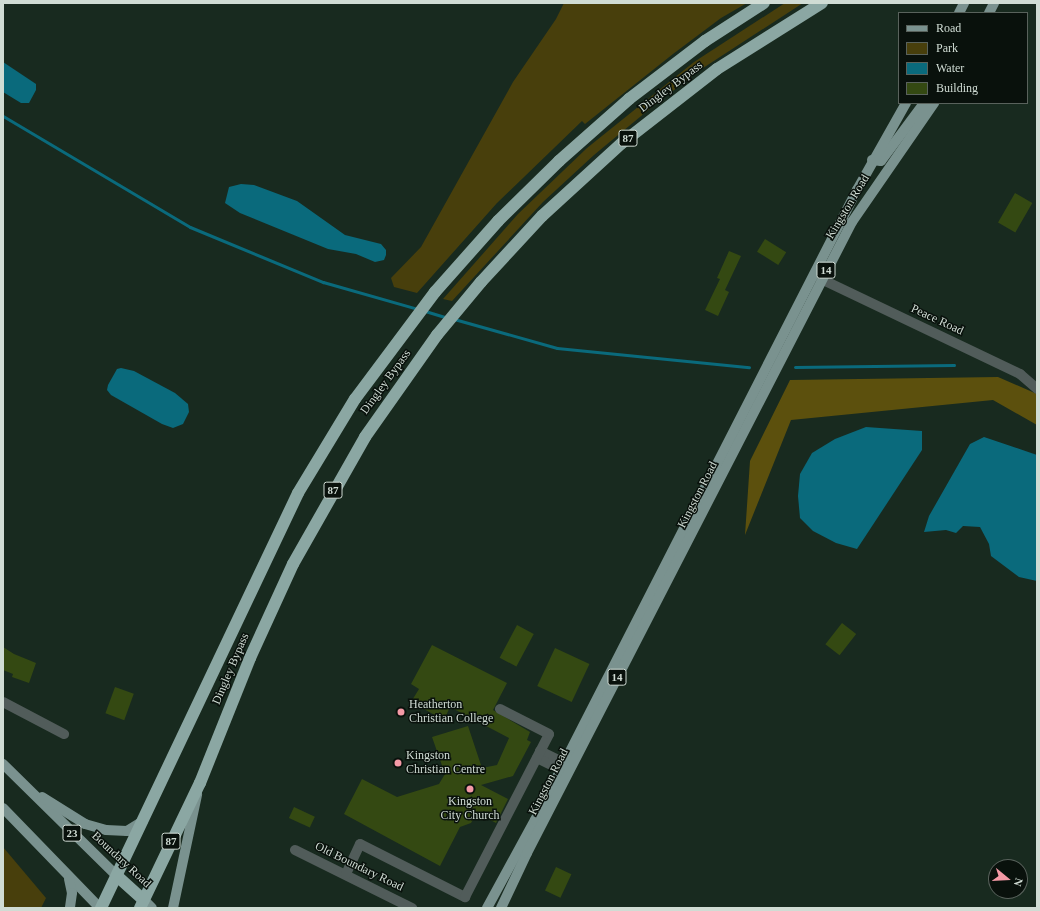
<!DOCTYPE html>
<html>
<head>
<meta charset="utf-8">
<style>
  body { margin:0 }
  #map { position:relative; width:1040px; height:911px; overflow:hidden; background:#182a1f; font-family:"Times New Roman",serif }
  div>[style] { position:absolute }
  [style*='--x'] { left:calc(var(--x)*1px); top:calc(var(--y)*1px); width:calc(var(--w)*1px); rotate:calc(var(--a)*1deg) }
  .green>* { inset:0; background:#483f0c }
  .forest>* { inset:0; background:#5c500d }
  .water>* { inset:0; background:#0a6a7c }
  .stream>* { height:3px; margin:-1.5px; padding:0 1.5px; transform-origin:1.5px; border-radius:1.5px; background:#0a6a7c }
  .building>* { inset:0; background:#344912; transform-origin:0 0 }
  .minor>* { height:10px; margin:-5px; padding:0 5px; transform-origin:5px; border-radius:5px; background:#515c5a }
  .major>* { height:10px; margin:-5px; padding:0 5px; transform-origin:5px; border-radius:5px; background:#7a928f }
  .highway>* { height:12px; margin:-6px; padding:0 6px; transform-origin:6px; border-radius:6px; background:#8ba7a3 }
  .dots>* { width:11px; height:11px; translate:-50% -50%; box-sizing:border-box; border:2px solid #09110c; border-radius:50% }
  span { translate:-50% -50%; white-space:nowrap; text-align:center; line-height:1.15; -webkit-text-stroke:3px #09110c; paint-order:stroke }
  .shield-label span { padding:1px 3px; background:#09110c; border:1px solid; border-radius:3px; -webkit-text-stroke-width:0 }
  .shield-label { font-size:11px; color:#d0dcd4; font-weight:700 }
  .street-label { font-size:12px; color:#d0dcd4 }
  .poi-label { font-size:12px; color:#d0dcd4 }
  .left { translate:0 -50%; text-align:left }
  .frame { position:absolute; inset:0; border:4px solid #d0dcd4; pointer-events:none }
  .legend { position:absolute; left:898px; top:12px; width:130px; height:92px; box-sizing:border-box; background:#09110c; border:1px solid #59625c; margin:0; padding:5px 7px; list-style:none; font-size:12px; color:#d0dcd4 }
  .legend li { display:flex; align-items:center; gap:8px; height:20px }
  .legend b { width:20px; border:1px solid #59625c }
  .north { position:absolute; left:988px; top:859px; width:40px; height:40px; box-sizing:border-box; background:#09110c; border:1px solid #59625c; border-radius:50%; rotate:108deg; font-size:11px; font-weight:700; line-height:16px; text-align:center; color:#d0dcd4 }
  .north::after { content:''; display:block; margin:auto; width:14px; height:18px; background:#f49aa6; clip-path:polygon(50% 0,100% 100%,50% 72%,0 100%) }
</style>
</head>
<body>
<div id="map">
  <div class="green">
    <div style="clip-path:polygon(564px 3px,747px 3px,721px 18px,673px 54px,585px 124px,582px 121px,497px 203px,417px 293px,394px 287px,391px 278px,421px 247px,513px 82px,556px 19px)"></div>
    <div style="clip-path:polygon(785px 3px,803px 3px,700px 70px,652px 107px,594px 155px,543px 202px,452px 301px,443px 299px,518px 214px,587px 148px,694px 62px)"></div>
    <div style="clip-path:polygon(3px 847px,46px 898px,41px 908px,3px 908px)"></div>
  </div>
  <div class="forest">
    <div style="clip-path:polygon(998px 377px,1037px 394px,1037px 425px,993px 400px,791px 420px,745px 535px,750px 461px,790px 380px)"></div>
  </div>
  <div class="water">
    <div style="clip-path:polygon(3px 62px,36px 84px,36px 90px,29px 103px,21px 103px,3px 92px)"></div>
    <div style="clip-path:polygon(241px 184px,254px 185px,297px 201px,345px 235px,381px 244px,386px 250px,386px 255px,384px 260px,375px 262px,356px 254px,328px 249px,240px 213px,225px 203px,229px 187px)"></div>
    <div style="clip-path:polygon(121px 368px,134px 371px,175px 393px,188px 404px,189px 412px,183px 424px,173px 428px,162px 424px,111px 395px,107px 390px,108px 385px,117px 369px)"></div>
    <div style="clip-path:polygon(866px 427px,922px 431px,922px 450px,857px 549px,836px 543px,813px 531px,800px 518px,798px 496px,800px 474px,812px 453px,835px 439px)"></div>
    <div style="clip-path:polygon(984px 437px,1037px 455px,1037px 581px,1019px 577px,991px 556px,989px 544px,980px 527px,963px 526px,956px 533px,946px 530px,924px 532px,929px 516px,970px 444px)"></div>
  </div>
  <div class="stream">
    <div style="--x:3;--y:116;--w:217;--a:30.7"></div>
    <div style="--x:190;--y:227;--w:144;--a:22.5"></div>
    <div style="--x:323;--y:282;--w:99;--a:15.9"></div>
    <div style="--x:425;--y:311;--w:24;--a:17"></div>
    <div style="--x:454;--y:319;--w:107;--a:15.7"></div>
    <div style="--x:557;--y:348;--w:193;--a:5.7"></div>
    <div style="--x:795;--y:367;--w:159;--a:-0.7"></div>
  </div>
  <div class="building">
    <div style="left:1015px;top:193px;width:20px;height:34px;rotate:30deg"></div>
    <div style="left:765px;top:239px;width:25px;height:15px;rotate:32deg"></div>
    <div style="clip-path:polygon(729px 251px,741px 256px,725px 290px,729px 292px,718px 316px,705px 310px,720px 279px,717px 278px)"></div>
    <div style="left:842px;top:623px;width:18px;height:27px;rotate:38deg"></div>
    <div style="left:517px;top:625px;width:19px;height:37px;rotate:28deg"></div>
    <div style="clip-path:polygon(432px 645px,507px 683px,493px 710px,530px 732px,527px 740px,531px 742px,513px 776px,481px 785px,508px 799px,496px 823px,477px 813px,471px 823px,460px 827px,440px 866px,344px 814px,362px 779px,397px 797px,439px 784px,445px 774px,432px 737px,468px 726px,482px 768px,497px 765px,509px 738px,450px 707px,444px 720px,411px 702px,419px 689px,411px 684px)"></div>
    <div style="clip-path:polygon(3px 647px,14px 654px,36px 663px,29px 683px,12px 677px,13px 674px,3px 670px)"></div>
    <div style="left:555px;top:648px;width:38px;height:42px;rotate:25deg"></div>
    <div style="left:115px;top:687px;width:20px;height:28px;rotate:20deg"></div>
    <div style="left:294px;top:807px;width:23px;height:12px;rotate:25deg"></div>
    <div style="left:556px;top:867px;width:17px;height:26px;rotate:25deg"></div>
  </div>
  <div class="minor">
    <div style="--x:821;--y:279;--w:221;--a:25.5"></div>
    <div style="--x:1020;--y:374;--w:23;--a:41"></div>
    <div style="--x:3;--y:702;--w:69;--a:27.7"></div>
    <div style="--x:540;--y:751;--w:34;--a:26"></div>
    <div style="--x:537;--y:758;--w:34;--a:26"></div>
    <div style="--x:295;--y:850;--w:131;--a:26.4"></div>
    <div style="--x:346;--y:874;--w:33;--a:-65"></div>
    <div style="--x:360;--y:844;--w:118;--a:26.8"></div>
    <div style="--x:465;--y:897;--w:183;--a:-62.7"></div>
    <div style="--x:549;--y:734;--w:55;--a:-153"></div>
  </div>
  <div class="major">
    <div style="--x:959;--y:13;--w:11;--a:-63"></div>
    <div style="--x:989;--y:13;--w:11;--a:-63"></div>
    <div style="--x:872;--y:160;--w:9;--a:6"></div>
    <div style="--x:881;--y:161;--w:72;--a:-53.4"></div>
    <div style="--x:3;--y:764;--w:160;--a:44.5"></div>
    <div style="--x:42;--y:797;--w:51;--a:32.1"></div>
    <div style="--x:85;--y:824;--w:22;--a:16"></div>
    <div style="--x:106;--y:830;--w:21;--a:3"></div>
    <div style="--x:127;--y:831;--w:19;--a:-32"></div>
    <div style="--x:3;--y:808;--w:139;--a:45.9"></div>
    <div style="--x:69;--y:879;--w:14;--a:78"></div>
    <div style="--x:72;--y:893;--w:15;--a:98"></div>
    <div style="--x:144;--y:900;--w:11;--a:45"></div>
    <div style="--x:173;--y:908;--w:116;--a:-78"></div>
    <div style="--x:487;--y:908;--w:100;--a:-61.4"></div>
    <div style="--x:535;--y:820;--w:708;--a:-62.93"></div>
    <div style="--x:857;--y:190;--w:100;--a:-60.6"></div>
    <div style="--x:501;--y:908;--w:61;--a:-64.7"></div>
    <div style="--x:527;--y:853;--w:710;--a:-62.75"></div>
    <div style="--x:852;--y:222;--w:145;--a:-55.4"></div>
  </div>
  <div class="highway">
    <div style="--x:117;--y:876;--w:36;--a:42"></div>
    <div style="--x:101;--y:908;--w:459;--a:-64.6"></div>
    <div style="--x:298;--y:493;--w:110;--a:-58.8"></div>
    <div style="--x:355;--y:399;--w:134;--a:-53.2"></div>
    <div style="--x:435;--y:292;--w:95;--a:-48.4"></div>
    <div style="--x:498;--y:221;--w:86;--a:-44.5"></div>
    <div style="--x:559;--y:161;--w:94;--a:-41.5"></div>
    <div style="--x:629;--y:99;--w:96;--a:-37.3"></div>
    <div style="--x:705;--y:41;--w:70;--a:-32.8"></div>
    <div style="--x:140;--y:908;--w:139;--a:-64.4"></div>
    <div style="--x:200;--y:783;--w:135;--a:-68.2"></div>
    <div style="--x:250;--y:658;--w:103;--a:-65.4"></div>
    <div style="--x:293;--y:564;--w:146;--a:-60.4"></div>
    <div style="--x:365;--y:437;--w:125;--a:-54.8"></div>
    <div style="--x:437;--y:335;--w:69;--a:-50.3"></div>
    <div style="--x:481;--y:282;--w:90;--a:-47.3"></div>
    <div style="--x:542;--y:216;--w:108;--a:-42.4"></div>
    <div style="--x:622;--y:143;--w:120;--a:-37.9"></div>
    <div style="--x:717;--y:69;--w:124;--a:-32.2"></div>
  </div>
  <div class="dots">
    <div style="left:401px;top:712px;background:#f49aa6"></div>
    <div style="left:398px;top:763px;background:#f49aa6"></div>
    <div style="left:470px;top:789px;background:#f49aa6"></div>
  </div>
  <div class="shield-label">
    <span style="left:628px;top:138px">87</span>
    <span style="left:826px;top:270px">14</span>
    <span style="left:333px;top:490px">87</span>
    <span style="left:617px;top:677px">14</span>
    <span style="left:72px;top:833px">23</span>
    <span style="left:171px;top:841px">87</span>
  </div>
  <div class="street-label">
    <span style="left:671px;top:87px;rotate:-37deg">Dingley Bypass</span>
    <span style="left:848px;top:207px;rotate:-59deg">Kingston Road</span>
    <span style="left:937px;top:320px;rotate:25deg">Peace Road</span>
    <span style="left:386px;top:382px;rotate:-54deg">Dingley Bypass</span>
    <span style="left:698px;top:495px;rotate:-63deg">Kingston Road</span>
    <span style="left:231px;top:669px;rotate:-67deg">Dingley Bypass</span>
    <span style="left:549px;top:782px;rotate:-63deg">Kingston Road</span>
    <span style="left:121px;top:860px;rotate:43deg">Boundary Road</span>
    <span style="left:359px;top:867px;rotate:26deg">Old Boundary Road</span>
  </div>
  <div class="poi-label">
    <span class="left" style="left:409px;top:712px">Heatherton<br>Christian College</span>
    <span class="left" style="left:406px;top:763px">Kingston<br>Christian Centre</span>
    <span style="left:470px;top:809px">Kingston<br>City Church</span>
  </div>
  <div class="frame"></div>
  <ul class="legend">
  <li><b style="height:5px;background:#7a928f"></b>Road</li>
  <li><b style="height:11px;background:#483f0c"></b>Park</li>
  <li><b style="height:11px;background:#0a6a7c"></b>Water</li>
  <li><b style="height:11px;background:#344912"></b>Building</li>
  </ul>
  <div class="north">N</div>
</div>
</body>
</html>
